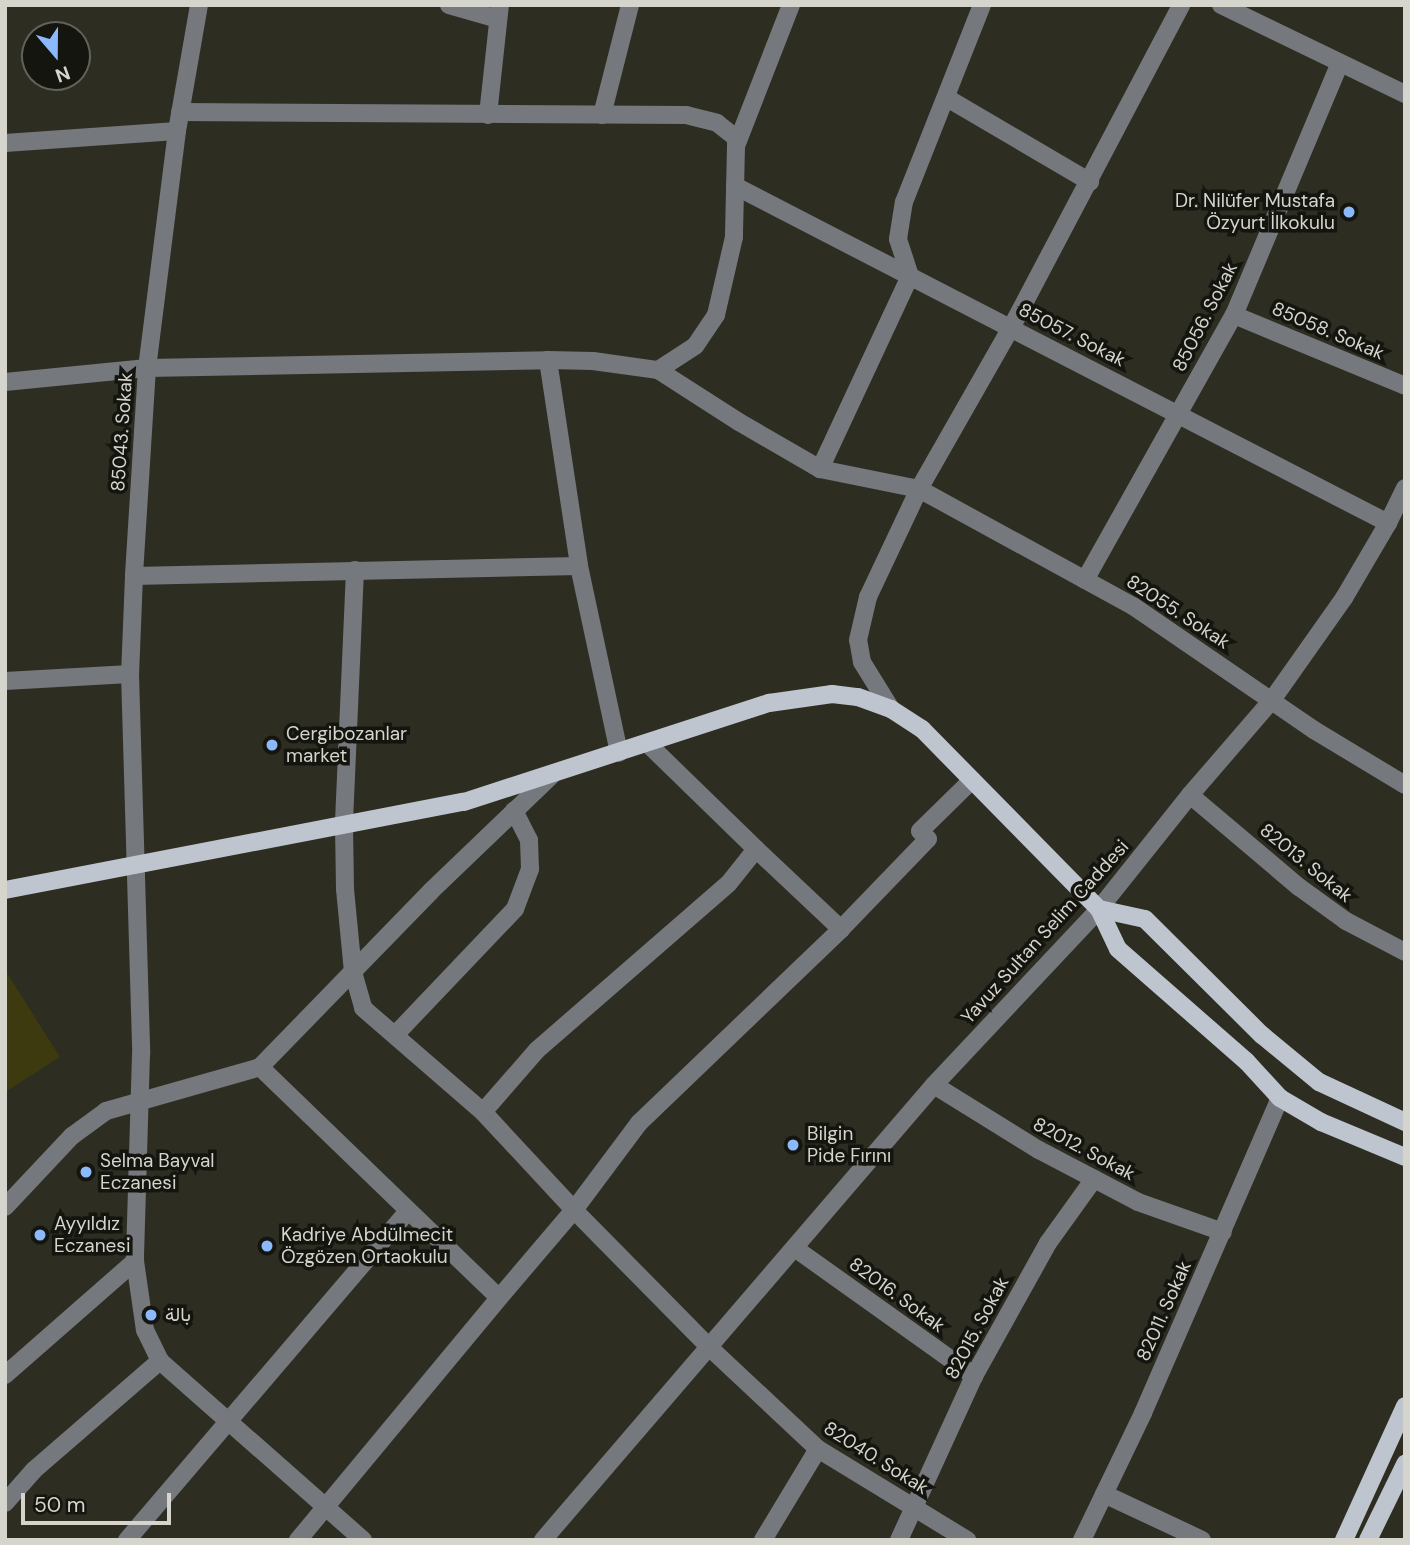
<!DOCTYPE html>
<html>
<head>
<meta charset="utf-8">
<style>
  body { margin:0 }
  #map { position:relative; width:1410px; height:1545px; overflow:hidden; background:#2d2d22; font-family:"DM Sans",Vazirmatn,sans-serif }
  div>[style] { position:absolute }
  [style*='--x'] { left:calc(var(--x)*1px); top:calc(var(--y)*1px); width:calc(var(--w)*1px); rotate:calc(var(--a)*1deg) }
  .green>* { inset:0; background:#3c3a0e }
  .minor>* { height:18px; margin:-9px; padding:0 9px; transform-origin:9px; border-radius:9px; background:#75787d }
  .major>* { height:18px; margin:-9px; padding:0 9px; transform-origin:9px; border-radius:9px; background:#bec5cf }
  .dots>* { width:19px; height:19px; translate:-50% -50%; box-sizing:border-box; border:4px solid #151510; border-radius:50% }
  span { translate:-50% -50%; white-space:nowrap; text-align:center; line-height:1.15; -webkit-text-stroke:7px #151510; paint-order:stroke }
  .poi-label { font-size:19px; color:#d5d5ce }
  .right { translate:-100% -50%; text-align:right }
  .left { translate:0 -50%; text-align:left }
  .street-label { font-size:19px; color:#d5d5ce }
  .frame { position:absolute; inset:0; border:7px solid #d5d5ce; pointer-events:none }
  .north { position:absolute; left:21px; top:21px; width:70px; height:70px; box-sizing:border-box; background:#151510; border:2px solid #62625c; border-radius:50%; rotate:160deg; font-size:19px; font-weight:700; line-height:28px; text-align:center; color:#d5d5ce }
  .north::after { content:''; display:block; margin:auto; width:24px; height:32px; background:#8cb9fc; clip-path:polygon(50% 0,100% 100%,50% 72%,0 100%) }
  .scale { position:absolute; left:21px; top:1493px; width:150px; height:32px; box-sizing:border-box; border:4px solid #d5d5ce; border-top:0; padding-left:9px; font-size:21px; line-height:24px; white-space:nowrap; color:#d5d5ce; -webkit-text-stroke:5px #151510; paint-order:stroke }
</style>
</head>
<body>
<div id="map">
  <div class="green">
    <div style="clip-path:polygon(5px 970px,60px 1057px,5px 1092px)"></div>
  </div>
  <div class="minor">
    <div style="--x:199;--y:5;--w:128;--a:99.9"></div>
    <div style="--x:177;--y:131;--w:239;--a:97.2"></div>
    <div style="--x:147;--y:368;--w:208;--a:93.6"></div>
    <div style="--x:134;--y:576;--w:98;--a:92.3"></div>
    <div style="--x:130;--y:674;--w:380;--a:88.3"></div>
    <div style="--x:141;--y:1054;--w:207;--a:91.7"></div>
    <div style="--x:135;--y:1261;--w:70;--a:81.8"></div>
    <div style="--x:145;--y:1330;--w:34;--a:64"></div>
    <div style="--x:160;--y:1361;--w:271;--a:41.4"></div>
    <div style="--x:449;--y:5;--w:51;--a:15.9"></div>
    <div style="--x:1221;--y:5;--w:204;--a:25.8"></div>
    <div style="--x:947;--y:98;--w:166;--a:30.4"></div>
    <div style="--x:180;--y:112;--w:506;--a:0.34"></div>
    <div style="--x:686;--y:115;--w:32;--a:14"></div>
    <div style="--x:717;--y:123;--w:24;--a:38"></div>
    <div style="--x:736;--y:138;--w:8;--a:90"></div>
    <div style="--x:736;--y:146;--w:91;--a:91.3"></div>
    <div style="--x:734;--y:237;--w:80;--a:103"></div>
    <div style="--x:716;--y:315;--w:37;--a:124"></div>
    <div style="--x:695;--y:346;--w:44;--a:147"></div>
    <div style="--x:488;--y:115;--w:111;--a:-83.8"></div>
    <div style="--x:602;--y:115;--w:114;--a:-75.7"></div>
    <div style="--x:5;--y:143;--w:172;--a:-4"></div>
    <div style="--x:736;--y:146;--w:151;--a:-68.7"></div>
    <div style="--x:735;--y:186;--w:735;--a:27.3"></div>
    <div style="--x:1234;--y:315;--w:185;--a:22.5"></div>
    <div style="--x:548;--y:360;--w:208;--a:81.4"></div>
    <div style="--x:579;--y:566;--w:191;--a:77.9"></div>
    <div style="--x:5;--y:382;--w:143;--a:-5.6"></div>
    <div style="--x:147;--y:368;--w:401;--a:-1.1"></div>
    <div style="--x:548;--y:360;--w:45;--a:1.3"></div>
    <div style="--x:593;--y:361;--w:66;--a:7.9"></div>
    <div style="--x:658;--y:370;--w:96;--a:32.7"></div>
    <div style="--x:739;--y:422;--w:94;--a:30.1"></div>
    <div style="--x:820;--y:469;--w:101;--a:11.4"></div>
    <div style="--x:919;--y:489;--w:244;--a:28.7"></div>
    <div style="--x:1133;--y:606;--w:219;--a:34.4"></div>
    <div style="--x:1314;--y:730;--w:106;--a:31.1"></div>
    <div style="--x:820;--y:469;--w:213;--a:-65"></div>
    <div style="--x:910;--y:276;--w:39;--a:-108"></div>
    <div style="--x:898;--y:239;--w:37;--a:-81"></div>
    <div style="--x:904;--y:202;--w:212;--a:-68.4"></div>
    <div style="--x:355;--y:570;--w:255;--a:92.5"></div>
    <div style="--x:344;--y:825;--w:64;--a:89.1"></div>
    <div style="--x:345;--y:889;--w:83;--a:84.5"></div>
    <div style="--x:353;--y:972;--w:37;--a:74"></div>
    <div style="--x:363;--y:1008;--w:159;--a:40.9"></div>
    <div style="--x:483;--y:1112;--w:134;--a:47.1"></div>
    <div style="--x:574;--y:1210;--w:192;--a:45.4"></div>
    <div style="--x:709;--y:1347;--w:149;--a:43.1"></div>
    <div style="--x:818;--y:1449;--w:175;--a:31.4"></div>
    <div style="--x:134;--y:576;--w:445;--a:-1.3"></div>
    <div style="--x:1085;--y:580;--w:304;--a:-60.7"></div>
    <div style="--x:1234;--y:315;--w:273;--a:-67.2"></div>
    <div style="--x:5;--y:681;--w:125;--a:-3.2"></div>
    <div style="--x:891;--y:709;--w:55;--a:-121.7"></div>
    <div style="--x:862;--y:662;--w:22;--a:-100"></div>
    <div style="--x:858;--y:640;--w:44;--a:-76.9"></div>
    <div style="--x:868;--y:597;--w:119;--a:-64.7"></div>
    <div style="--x:919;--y:489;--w:185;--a:-60.3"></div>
    <div style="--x:1011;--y:328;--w:365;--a:-62.2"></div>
    <div style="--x:1190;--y:795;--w:143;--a:40.2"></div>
    <div style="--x:1299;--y:887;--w:58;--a:35.9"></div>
    <div style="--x:1346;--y:921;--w:67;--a:27.7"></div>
    <div style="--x:756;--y:849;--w:117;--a:43.3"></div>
    <div style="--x:395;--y:1035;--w:174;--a:-46.4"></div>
    <div style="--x:515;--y:909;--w:43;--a:-69.4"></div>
    <div style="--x:530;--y:869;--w:29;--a:-92"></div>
    <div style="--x:529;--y:840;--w:33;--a:-117"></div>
    <div style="--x:260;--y:1067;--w:332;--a:44"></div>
    <div style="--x:499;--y:1298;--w:315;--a:129.7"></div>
    <div style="--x:934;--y:1085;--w:123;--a:31.8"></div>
    <div style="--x:1039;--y:1150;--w:112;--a:27.7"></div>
    <div style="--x:1138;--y:1202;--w:90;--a:19.4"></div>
    <div style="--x:483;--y:1112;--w:82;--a:-48.9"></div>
    <div style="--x:537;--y:1050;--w:254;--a:-41"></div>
    <div style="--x:729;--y:883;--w:43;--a:-51.5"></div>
    <div style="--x:756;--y:849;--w:152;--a:-135.8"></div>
    <div style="--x:5;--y:1207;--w:98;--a:-46.7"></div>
    <div style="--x:72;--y:1136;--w:42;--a:-36.3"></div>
    <div style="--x:106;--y:1111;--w:160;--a:-15.9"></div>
    <div style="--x:260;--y:1067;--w:245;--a:-45.8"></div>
    <div style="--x:431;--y:891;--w:169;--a:-43.8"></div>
    <div style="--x:796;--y:1249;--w:219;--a:35.5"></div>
    <div style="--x:499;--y:1298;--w:116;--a:-49.6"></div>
    <div style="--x:574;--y:1210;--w:109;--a:-53.2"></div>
    <div style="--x:639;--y:1123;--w:280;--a:-43.8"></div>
    <div style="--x:841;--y:929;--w:125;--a:-46"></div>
    <div style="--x:928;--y:839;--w:11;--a:-135"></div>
    <div style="--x:920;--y:831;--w:73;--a:-44.4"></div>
    <div style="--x:5;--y:1375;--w:173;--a:-41.2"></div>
    <div style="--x:1104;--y:1494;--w:108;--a:25.1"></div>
    <div style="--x:5;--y:1503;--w:44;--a:-48.7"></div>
    <div style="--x:34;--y:1470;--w:167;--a:-40.9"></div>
    <div style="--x:127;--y:1540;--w:431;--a:-49.5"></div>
    <div style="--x:543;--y:1540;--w:600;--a:-49.33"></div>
    <div style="--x:934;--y:1085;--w:241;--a:-46.8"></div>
    <div style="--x:1099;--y:909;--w:146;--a:-51.4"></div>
    <div style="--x:1190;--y:795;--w:125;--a:-49.2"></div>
    <div style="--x:1272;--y:700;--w:125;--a:-54.8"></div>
    <div style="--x:1344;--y:598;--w:87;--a:-59.6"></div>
    <div style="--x:1388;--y:523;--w:39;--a:-64"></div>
    <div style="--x:763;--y:1540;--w:106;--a:-58.9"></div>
    <div style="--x:899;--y:1540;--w:180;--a:-65.4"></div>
    <div style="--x:974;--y:1376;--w:152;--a:-60.9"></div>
    <div style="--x:1048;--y:1243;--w:79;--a:-54.3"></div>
    <div style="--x:1082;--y:1540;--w:141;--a:-64.3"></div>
    <div style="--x:1143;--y:1413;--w:344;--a:-66.5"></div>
  </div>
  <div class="major">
    <div style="--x:5;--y:890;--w:467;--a:-10.9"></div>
    <div style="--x:464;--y:802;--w:321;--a:-18"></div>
    <div style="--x:769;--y:703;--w:64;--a:-8.1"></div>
    <div style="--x:832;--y:694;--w:26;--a:7"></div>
    <div style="--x:858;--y:697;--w:35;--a:20"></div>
    <div style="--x:891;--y:709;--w:37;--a:33"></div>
    <div style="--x:922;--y:729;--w:252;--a:45.5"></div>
    <div style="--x:1099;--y:909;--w:44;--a:64.6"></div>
    <div style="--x:1118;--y:949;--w:171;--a:41.2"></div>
    <div style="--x:1247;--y:1062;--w:49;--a:47.5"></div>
    <div style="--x:1280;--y:1098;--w:48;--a:30.3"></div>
    <div style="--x:1321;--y:1122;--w:91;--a:22.6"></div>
    <div style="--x:1099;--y:909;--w:47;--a:12.3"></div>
    <div style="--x:1145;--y:919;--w:165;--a:44.8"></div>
    <div style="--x:1262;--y:1035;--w:74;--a:39.5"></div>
    <div style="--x:1319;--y:1082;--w:95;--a:24.9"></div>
    <div style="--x:1344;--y:1540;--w:147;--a:-65.5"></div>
    <div style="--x:1368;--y:1540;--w:85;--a:-64"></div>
  </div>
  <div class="dots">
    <div style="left:1349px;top:212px;background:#8cb9fc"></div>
    <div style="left:272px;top:745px;background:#8cb9fc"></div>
    <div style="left:793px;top:1145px;background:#8cb9fc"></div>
    <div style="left:86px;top:1172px;background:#8cb9fc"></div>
    <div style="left:40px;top:1235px;background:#8cb9fc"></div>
    <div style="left:267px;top:1246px;background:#8cb9fc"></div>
    <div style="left:151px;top:1315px;background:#8cb9fc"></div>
  </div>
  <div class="poi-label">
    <span class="right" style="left:1335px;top:212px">Dr. Nilüfer Mustafa<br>Özyurt İlkokulu</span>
    <span class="left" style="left:286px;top:745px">Cergibozanlar<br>market</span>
    <span class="left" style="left:807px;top:1145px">Bilgin<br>Pide Fırını</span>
    <span class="left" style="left:100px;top:1172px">Selma Bayval<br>Eczanesi</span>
    <span class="left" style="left:54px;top:1235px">Ayyıldız<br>Eczanesi</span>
    <span class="left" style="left:281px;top:1246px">Kadriye Abdülmecit<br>Özgözen Ortaokulu</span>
    <span class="left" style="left:165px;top:1315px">بالة</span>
  </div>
  <div class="street-label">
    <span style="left:1205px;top:317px;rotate:-63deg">85056. Sokak</span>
    <span style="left:1328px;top:331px;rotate:23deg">85058. Sokak</span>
    <span style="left:1072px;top:335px;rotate:27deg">85057. Sokak</span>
    <span style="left:122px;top:432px;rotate:-86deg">85043. Sokak</span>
    <span style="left:1178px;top:612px;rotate:33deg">82055. Sokak</span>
    <span style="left:1306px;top:863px;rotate:39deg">82013. Sokak</span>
    <span style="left:1045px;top:932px;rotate:-48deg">Yavuz Sultan Selim Caddesi</span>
    <span style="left:1084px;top:1149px;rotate:28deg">82012. Sokak</span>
    <span style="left:897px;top:1295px;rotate:36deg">82016. Sokak</span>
    <span style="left:1164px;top:1311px;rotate:-66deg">82011. Sokak</span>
    <span style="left:977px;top:1328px;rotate:-62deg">82015. Sokak</span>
    <span style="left:876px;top:1458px;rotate:32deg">82040. Sokak</span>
  </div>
  <div class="frame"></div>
  <div class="north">N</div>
  <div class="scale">50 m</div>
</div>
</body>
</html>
